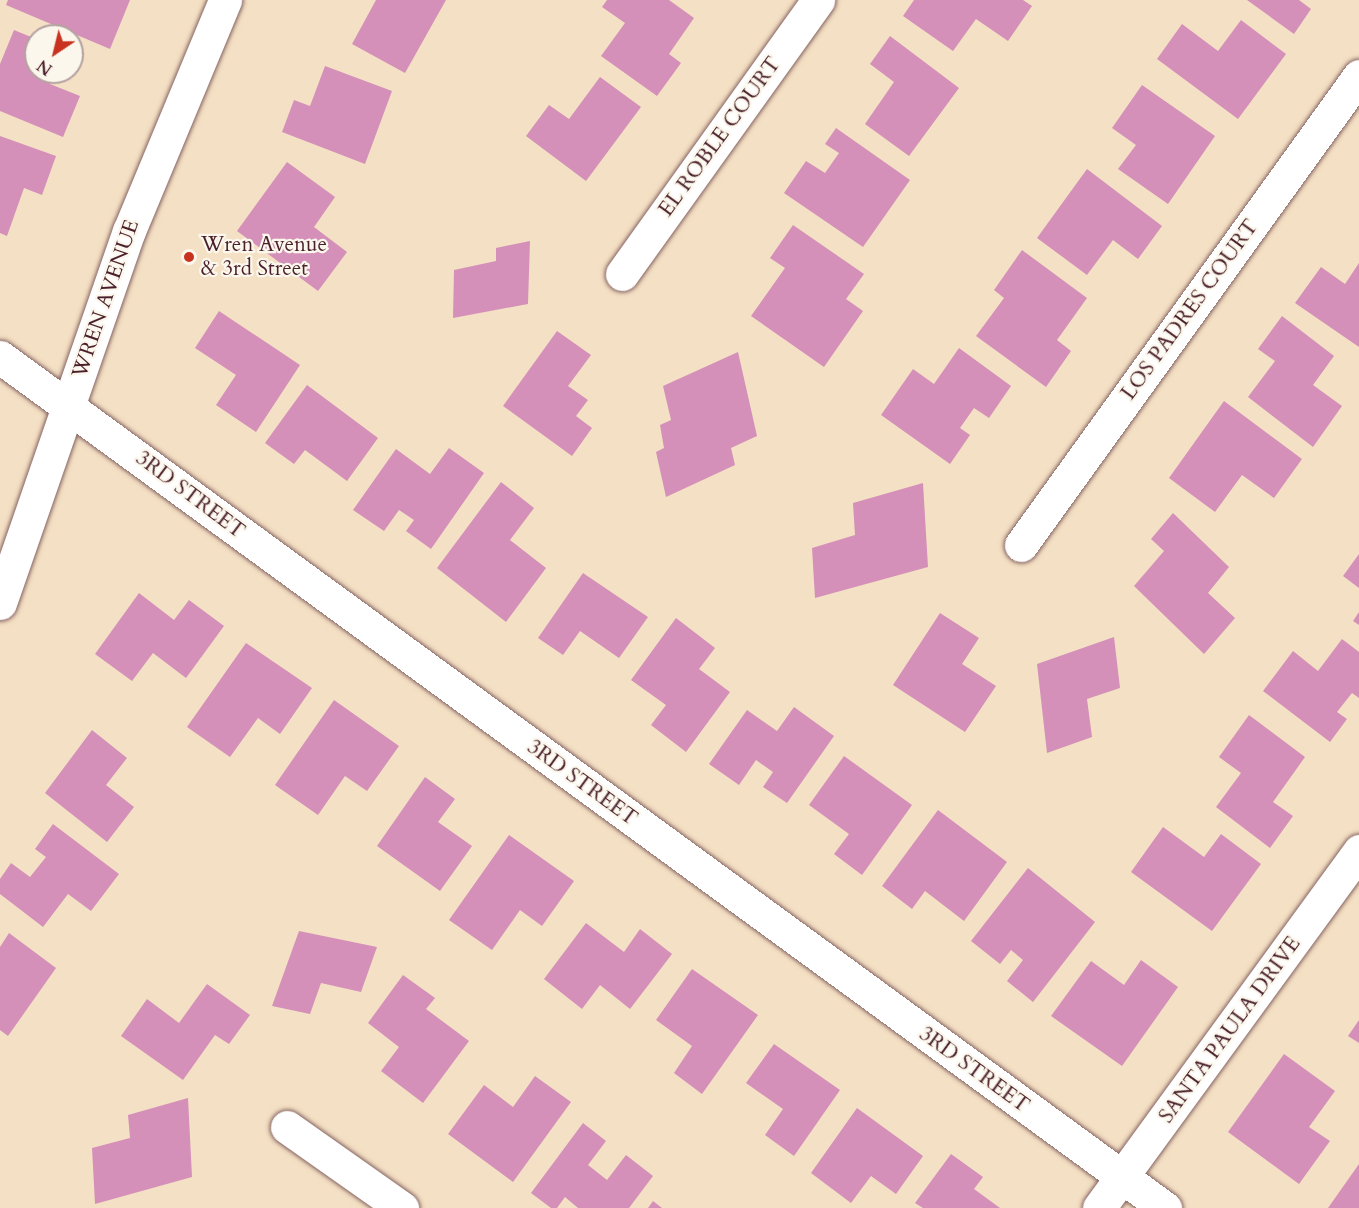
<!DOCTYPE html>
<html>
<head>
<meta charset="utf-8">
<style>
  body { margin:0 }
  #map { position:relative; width:1359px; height:1208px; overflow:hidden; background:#f4e0c4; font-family:Cardo,serif }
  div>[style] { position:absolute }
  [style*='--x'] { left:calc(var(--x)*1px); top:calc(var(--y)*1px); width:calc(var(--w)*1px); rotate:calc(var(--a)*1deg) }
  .building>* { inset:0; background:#d490b9 }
  .roads { filter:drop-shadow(0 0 2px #866361) drop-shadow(0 0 2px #866361) }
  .minor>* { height:33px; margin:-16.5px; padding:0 16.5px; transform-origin:16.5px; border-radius:16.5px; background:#fff }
  .tertiary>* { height:33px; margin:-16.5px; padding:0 16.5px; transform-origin:16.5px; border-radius:16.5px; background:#fff }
  .dots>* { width:16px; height:16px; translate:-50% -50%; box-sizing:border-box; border:3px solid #fbf7ec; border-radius:50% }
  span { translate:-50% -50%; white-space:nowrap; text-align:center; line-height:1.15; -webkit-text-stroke:4.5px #fbf7ec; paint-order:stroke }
  .street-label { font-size:21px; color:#4a1f2b }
  .poi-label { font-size:21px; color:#4a1f2b }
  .left { translate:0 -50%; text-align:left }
  .north { position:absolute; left:24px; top:24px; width:60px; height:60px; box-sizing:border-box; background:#fbf7ec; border:2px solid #b4a19f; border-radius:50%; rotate:215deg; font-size:16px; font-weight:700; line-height:24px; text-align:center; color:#4a1f2b }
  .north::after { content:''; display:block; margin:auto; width:21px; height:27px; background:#c8321e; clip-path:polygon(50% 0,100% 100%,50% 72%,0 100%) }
</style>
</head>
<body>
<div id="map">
  <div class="building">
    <div style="clip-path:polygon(8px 0,130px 0,110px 49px,6px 5px)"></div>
    <div style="clip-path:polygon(376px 0,446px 0,405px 73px,352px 44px)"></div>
    <div style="clip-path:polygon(607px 0,669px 0,694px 18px,669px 54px,681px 63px,657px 96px,601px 56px,625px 23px,602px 7px)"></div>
    <div style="clip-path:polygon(914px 0,1023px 0,1032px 6px,1008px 41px,976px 19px,953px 51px,903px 16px)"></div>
    <div style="clip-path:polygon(1247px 0,1299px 0,1311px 9px,1294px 34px)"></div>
    <div style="clip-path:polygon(1241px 20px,1286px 54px,1238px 119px,1157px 59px,1182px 24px,1218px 51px)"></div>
    <div style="clip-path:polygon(14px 30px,36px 39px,36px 72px,55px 72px,50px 84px,80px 96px,63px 137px,0 111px,0 64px)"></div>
    <div style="clip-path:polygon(890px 36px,959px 88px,909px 156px,865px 124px,894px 82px,870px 64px)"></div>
    <div style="clip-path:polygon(325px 66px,392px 91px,365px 164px,282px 132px,294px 100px,310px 106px)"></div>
    <div style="clip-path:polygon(600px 77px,641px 107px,586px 181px,526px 136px,549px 105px,569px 119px)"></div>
    <div style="clip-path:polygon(1142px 85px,1215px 136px,1168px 204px,1118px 169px,1136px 145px,1112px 128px)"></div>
    <div style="clip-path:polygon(836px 128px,910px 180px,863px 247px,784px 193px,806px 161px,825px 173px,839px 153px,825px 144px)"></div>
    <div style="clip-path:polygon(0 136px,56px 156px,42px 195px,24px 188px,7px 236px,0 233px)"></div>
    <div style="clip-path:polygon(287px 162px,335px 197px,314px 227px,347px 252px,318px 291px,237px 231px)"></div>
    <div style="clip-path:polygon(1087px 169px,1162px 226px,1138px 259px,1113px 240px,1087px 275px,1037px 238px)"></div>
    <div style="clip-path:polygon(793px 225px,864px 274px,846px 299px,863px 311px,824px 367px,751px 316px,785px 268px,770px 258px)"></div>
    <div style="clip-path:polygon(530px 241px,528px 304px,453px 318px,454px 270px,496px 261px,496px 248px)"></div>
    <div style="clip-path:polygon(1022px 250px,1087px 298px,1057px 340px,1071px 351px,1046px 387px,976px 336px,1004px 298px,994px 290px)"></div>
    <div style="clip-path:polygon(1359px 263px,1359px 347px,1295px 303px,1321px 267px,1345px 284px)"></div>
    <div style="clip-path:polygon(219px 311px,300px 365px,256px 432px,216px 405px,236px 375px,195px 348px)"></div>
    <div style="clip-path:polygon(1282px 316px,1334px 356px,1313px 385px,1342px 406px,1313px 447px,1248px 397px,1275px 361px,1258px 349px)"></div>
    <div style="clip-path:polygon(557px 331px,591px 355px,568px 386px,588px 400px,576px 416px,592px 428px,572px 456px,503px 406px)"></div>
    <div style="clip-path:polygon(959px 348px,1011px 386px,989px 418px,974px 408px,960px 428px,970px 435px,950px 464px,881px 415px,913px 369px,934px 384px)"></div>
    <div style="clip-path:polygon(738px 352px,757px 436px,731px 448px,735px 465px,666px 497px,656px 452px,664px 448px,660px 425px,671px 420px,663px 386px)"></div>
    <div style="clip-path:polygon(307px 385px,378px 438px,347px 481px,305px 450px,294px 464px,265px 443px)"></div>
    <div style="clip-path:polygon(1224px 401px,1302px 459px,1274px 498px,1242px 475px,1215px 512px,1169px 478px)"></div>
    <div style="clip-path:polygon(449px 448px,484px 473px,431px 549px,406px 531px,414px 520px,399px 510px,384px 531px,353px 510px,396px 449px,430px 474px)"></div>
    <div style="clip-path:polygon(501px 482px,534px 508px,510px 540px,546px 568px,506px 622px,437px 568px)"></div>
    <div style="clip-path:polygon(923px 483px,928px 567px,815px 598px,812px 548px,855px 535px,853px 503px)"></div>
    <div style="clip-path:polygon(1173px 513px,1229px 567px,1208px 593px,1235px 618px,1204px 654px,1134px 586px,1164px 551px,1151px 539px)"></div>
    <div style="clip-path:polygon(1359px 554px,1359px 588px,1343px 576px)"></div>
    <div style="clip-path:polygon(583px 573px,648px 617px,619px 658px,580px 631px,563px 655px,538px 638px)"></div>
    <div style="clip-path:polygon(139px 593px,174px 620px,189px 600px,224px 626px,186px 678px,153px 653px,132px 681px,95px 654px)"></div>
    <div style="clip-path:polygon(1359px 612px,1359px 625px,1353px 621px)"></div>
    <div style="clip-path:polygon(940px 613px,979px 638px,962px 664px,996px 686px,965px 732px,893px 685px)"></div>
    <div style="clip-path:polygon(676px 618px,715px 648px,699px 669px,730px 692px,686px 752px,651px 725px,666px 705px,631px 680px)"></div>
    <div style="clip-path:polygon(1114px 637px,1120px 688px,1087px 699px,1092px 737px,1047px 753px,1037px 664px)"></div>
    <div style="clip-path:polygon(1342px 639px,1359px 652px,1359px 698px,1352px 693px,1337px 712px,1347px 719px,1330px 742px,1263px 691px,1293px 651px,1318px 671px)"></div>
    <div style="clip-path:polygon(246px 643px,312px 688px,280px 734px,258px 718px,230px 757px,187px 727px)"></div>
    <div style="clip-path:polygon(334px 700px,399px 746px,367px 791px,345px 776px,318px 815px,275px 785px)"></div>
    <div style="clip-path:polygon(794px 707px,834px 736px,787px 803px,763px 787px,773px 772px,756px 760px,739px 785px,709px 764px,747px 710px,777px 731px)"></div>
    <div style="clip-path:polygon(1249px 715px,1305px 757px,1273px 802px,1293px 816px,1270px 848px,1216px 807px,1241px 773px,1219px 757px)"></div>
    <div style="clip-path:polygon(92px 730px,127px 758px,106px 785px,134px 807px,107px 842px,45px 793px)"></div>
    <div style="clip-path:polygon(844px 756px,912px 805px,862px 875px,834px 854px,849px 834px,809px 805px)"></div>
    <div style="clip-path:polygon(425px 777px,455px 799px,438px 822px,472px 846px,440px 891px,377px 846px)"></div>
    <div style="clip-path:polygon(938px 810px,1007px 862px,964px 921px,925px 891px,912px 909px,882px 886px)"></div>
    <div style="clip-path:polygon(53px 824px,119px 874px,91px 911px,68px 894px,43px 927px,0 894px,0 879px,11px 863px,30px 877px,46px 857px,35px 849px)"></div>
    <div style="clip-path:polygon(1163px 827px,1204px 857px,1221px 834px,1261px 864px,1212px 931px,1131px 872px)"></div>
    <div style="clip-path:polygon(509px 835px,574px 881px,542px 926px,520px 910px,492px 950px,449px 920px)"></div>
    <div style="clip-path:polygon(1028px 868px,1095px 922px,1033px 1002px,1007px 981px,1023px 960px,1011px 950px,1000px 964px,971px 941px)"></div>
    <div style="clip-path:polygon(586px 923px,624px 952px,640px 929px,672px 954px,630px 1009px,600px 985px,582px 1009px,544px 979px)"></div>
    <div style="clip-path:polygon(299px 931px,377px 947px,361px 992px,321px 983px,310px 1014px,272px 1006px)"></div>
    <div style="clip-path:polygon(9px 933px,56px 968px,8px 1036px,0 1030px,0 947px)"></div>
    <div style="clip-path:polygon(1141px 960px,1178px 987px,1122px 1066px,1051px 1016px,1091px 961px,1124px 985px)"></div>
    <div style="clip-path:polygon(692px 969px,758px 1015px,702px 1094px,674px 1073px,692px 1046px,656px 1020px)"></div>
    <div style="clip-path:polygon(403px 975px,435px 998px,426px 1009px,469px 1041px,423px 1103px,381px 1071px,399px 1047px,368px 1023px)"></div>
    <div style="clip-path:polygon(207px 984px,250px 1015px,229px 1044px,215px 1035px,183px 1080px,121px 1036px,147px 999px,179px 1023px)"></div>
    <div style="clip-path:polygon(1359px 1020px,1359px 1043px,1348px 1036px)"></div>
    <div style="clip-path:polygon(774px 1044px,840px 1090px,794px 1156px,765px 1135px,783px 1109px,746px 1083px)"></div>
    <div style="clip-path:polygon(1284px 1054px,1335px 1091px,1309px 1127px,1330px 1141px,1299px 1184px,1228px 1132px)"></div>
    <div style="clip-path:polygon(535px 1076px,571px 1102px,513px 1182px,448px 1134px,484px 1085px,513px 1107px)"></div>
    <div style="clip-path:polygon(188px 1098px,192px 1177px,95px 1204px,92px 1148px,130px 1138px,128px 1115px)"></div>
    <div style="clip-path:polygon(857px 1108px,923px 1156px,896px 1194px,871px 1176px,851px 1203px,811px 1173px)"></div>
    <div style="clip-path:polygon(583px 1123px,606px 1141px,588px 1165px,607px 1180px,626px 1155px,653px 1176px,629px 1208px,578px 1208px,565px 1197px,557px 1208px,551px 1208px,531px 1193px)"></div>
    <div style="clip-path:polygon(951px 1154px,983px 1177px,974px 1189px,1000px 1208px,923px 1208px,915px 1203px)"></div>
    <div style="clip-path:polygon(1359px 1164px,1359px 1208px,1328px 1208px)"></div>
    <div style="clip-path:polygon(653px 1201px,662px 1208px,648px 1208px)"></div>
  </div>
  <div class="roads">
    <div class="minor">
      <div style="--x:622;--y:274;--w:337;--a:-54.4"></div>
      <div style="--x:1021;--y:545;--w:578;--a:-54.22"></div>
      <div style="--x:287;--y:1127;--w:141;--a:35.2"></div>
      <div style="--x:1099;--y:1208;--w:442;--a:-53.9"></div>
    </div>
    <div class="tertiary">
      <div style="--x:0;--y:357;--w:1443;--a:36.15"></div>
      <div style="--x:0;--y:603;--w:394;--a:-70.9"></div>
      <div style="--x:129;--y:231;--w:250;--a:-67.4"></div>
    </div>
  </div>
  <div class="dots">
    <div style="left:189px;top:257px;background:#c8321e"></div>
  </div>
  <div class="street-label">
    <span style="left:720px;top:137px;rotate:-54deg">EL ROBLE COURT</span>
    <span style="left:106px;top:299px;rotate:-71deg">WREN AVENUE</span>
    <span style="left:1190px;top:310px;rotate:-54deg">LOS PADRES COURT</span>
    <span style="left:190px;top:495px;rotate:37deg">3RD STREET</span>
    <span style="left:582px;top:783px;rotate:36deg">3RD STREET</span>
    <span style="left:1230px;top:1030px;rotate:-54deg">SANTA PAULA DRIVE</span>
    <span style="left:974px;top:1070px;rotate:36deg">3RD STREET</span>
  </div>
  <div class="poi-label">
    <span class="left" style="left:201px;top:257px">Wren Avenue<br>&amp; 3rd Street</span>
  </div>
  <div class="north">N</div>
</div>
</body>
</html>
